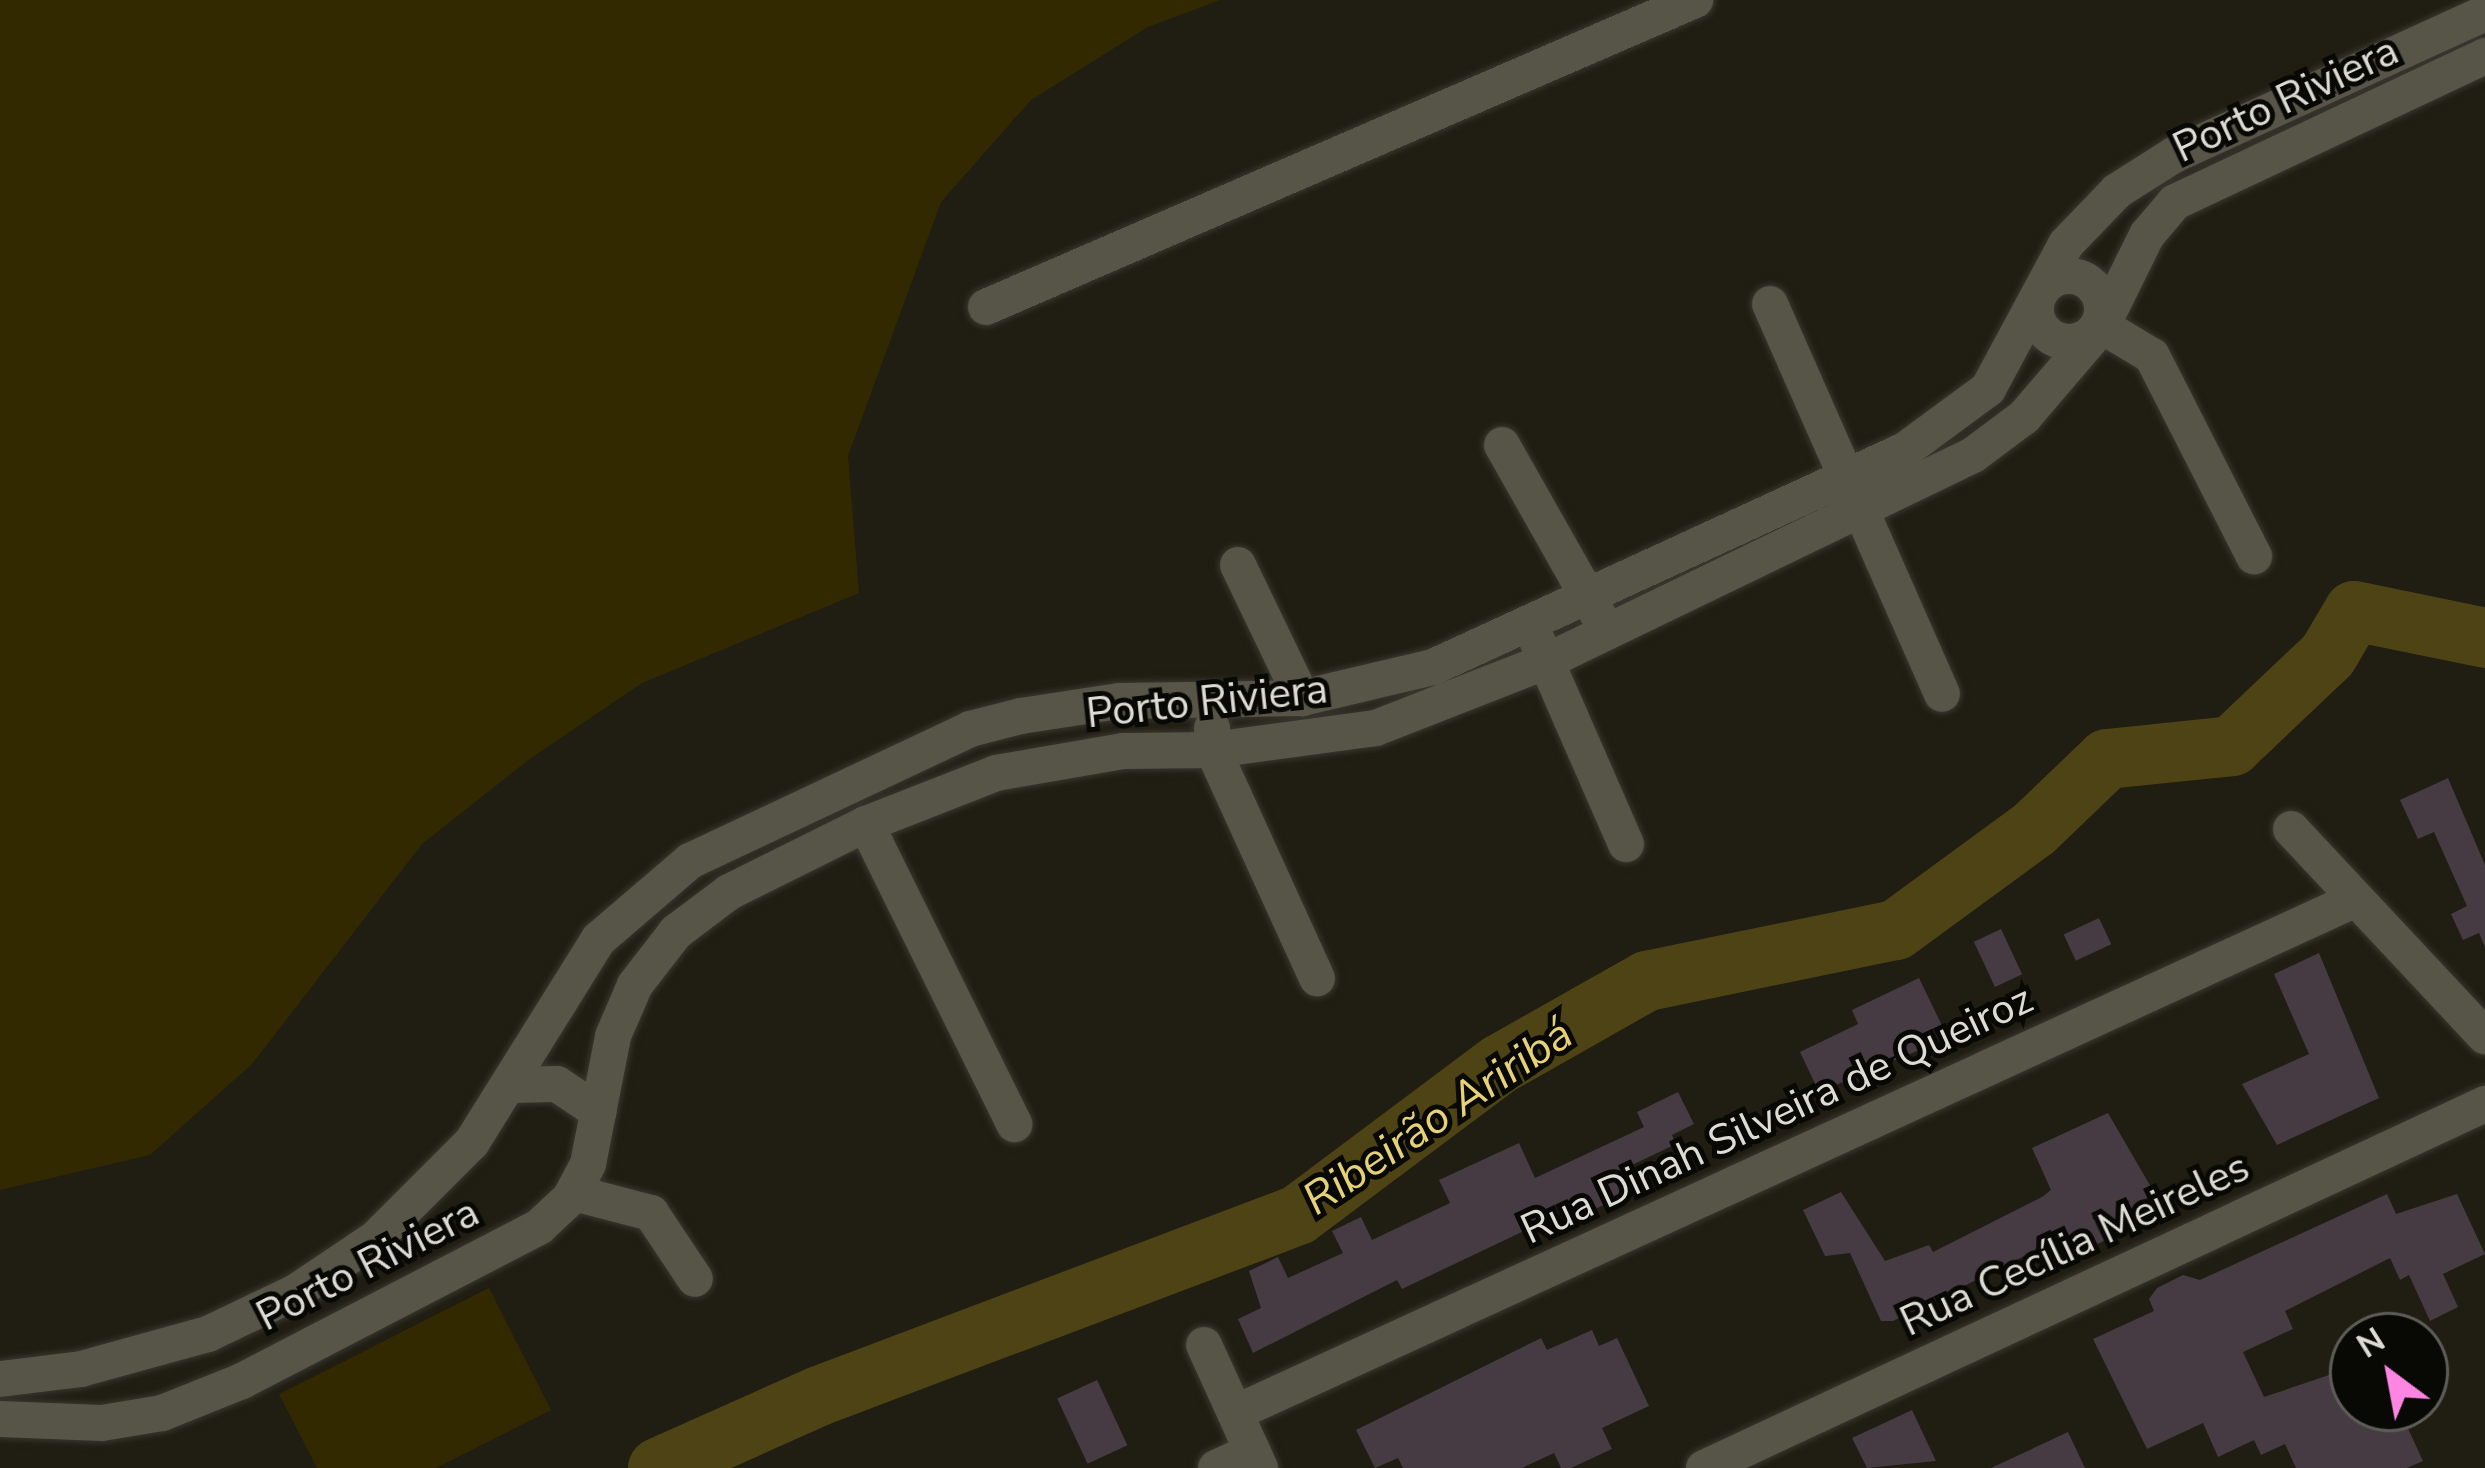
<!DOCTYPE html>
<html>
<head>
<meta charset="utf-8">
<style>
  body { margin:0 }
  #map { position:relative; width:2485px; height:1468px; overflow:hidden; background:#201d12; font-family:"Nunito Sans",sans-serif }
  div>[style] { position:absolute }
  [style*='--x'] { left:calc(var(--x)*1px); top:calc(var(--y)*1px); width:calc(var(--w)*1px); rotate:calc(var(--a)*1deg) }
  .green>* { inset:0; background:#332900 }
  .river>* { height:60px; margin:-30px; padding:0 30px; transform-origin:30px; border-radius:30px; background:#4e4314 }
  .building>* { inset:0; background:#463b43; transform-origin:0 0 }
  .roads { filter:drop-shadow(0 0 3px #38362f) drop-shadow(0 0 3px #38362f) }
  .minor>* { height:36px; margin:-18px; padding:0 18px; transform-origin:18px; border-radius:18px; background:#575448 }
  .minor>.ring { margin:-18px; padding:0; box-sizing:content-box; background:none; border:36px solid #575448; border-radius:50% }
  span { translate:-50% -50%; white-space:nowrap; text-align:center; line-height:1.15; -webkit-text-stroke:10px #080804; paint-order:stroke }
  .street-label { font-size:42px; color:#dddcd4 }
  .water-label { font-size:45px; color:#e6d177; font-style:italic }
  .north { position:absolute; left:2329px; top:1312px; width:120px; height:120px; box-sizing:border-box; background:#080804; border:3px solid #5d5d57; border-radius:50%; rotate:328deg; font-size:33px; font-weight:700; line-height:48px; text-align:center; color:#dddcd4 }
  .north::after { content:''; display:block; margin:auto; width:42px; height:54px; background:#fd86e2; clip-path:polygon(50% 0,100% 100%,50% 72%,0 100%) }
</style>
</head>
<body>
<div id="map">
  <div class="green">
    <div style="clip-path:polygon(0 0,1220px 0,1148px 27px,1031px 100px,941px 202px,848px 456px,859px 593px,642px 683px,531px 758px,422px 844px,252px 1064px,150px 1155px,0 1190px)"></div>
    <div style="clip-path:polygon(489px 1288px,551px 1410px,436px 1468px,317px 1468px,279px 1394px)"></div>
  </div>
  <div class="river">
    <div style="--x:658;--y:1468;--w:176;--a:-24.1"></div>
    <div style="--x:819;--y:1396;--w:512;--a:-20.7"></div>
    <div style="--x:1298;--y:1215;--w:252;--a:-36.8"></div>
    <div style="--x:1500;--y:1064;--w:169;--a:-29.5"></div>
    <div style="--x:1647;--y:981;--w:254;--a:-11.6"></div>
    <div style="--x:1896;--y:930;--w:171;--a:-36.2"></div>
    <div style="--x:2034;--y:829;--w:101;--a:-43.8"></div>
    <div style="--x:2107;--y:759;--w:126;--a:-5.9"></div>
    <div style="--x:2232;--y:746;--w:132;--a:-43.5"></div>
    <div style="--x:2328;--y:655;--w:51;--a:-59.4"></div>
    <div style="--x:2354;--y:611;--w:134;--a:11.6"></div>
  </div>
  <div class="building">
    <div style="clip-path:polygon(2448px 778px,2485px 865px,2485px 947px,2479px 933px,2463px 940px,2451px 914px,2467px 906px,2434px 832px,2418px 839px,2400px 800px)"></div>
    <div style="left:2099px;top:918px;width:29px;height:39px;rotate:65deg"></div>
    <div style="left:2001px;top:929px;width:50px;height:30px;rotate:65deg"></div>
    <div style="clip-path:polygon(2319px 953px,2379px 1098px,2277px 1145px,2242px 1084px,2309px 1054px,2274px 974px)"></div>
    <div style="clip-path:polygon(1919px 978px,1948px 1038px,1819px 1092px,1800px 1052px,1858px 1024px,1852px 1010px)"></div>
    <div style="clip-path:polygon(1678px 1092px,1694px 1124px,1672px 1135px,1676px 1144px,1632px 1165px,1642px 1188px,1575px 1218px,1570px 1209px,1402px 1289px,1397px 1280px,1253px 1353px,1238px 1319px,1261px 1308px,1249px 1271px,1278px 1257px,1288px 1278px,1343px 1253px,1332px 1231px,1361px 1217px,1372px 1240px,1450px 1203px,1439px 1180px,1519px 1143px,1535px 1178px,1644px 1127px,1637px 1112px)"></div>
    <div style="clip-path:polygon(2108px 1113px,2155px 1194px,2140px 1202px,2148px 1220px,2070px 1257px,2061px 1238px,1893px 1321px,1881px 1321px,1850px 1253px,1825px 1256px,1803px 1210px,1841px 1192px,1885px 1261px,1929px 1245px,1933px 1252px,2042px 1197px,2051px 1190px,2032px 1148px)"></div>
    <div style="clip-path:polygon(2387px 1194px,2396px 1214px,2457px 1194px,2485px 1254px,2443px 1274px,2458px 1307px,2430px 1321px,2409px 1275px,2400px 1280px,2390px 1258px,2285px 1311px,2293px 1329px,2243px 1352px,2264px 1397px,2353px 1367px,2353px 1408px,2369px 1408px,2375px 1421px,2399px 1409px,2423px 1461px,2407px 1468px,2296px 1468px,2285px 1444px,2261px 1455px,2254px 1440px,2218px 1457px,2203px 1423px,2147px 1449px,2093px 1339px,2154px 1311px,2149px 1299px,2157px 1288px,2183px 1275px,2200px 1280px)"></div>
    <div style="clip-path:polygon(1592px 1330px,1599px 1346px,1617px 1338px,1649px 1406px,1602px 1428px,1612px 1449px,1571px 1468px,1561px 1468px,1554px 1453px,1522px 1468px,1403px 1468px,1398px 1458px,1375px 1468px,1356px 1430px,1541px 1338px,1547px 1350px)"></div>
    <div style="left:1097px;top:1380px;width:72px;height:44px;rotate:65deg"></div>
    <div style="clip-path:polygon(1912px 1410px,1936px 1461px,1867px 1468px,1852px 1438px)"></div>
    <div style="clip-path:polygon(2068px 1432px,2085px 1468px,1991px 1468px)"></div>
  </div>
  <div class="roads">
    <div class="minor">
      <div class="ring" style="left:2036px;top:276px;width:30px;height:30px"></div>
      <div style="--x:1770;--y:304;--w:426;--a:66.2"></div>
      <div style="--x:986;--y:307;--w:773;--a:-23.41"></div>
      <div style="--x:2102;--y:326;--w:58;--a:31"></div>
      <div style="--x:2152;--y:356;--w:225;--a:63"></div>
      <div style="--x:1502;--y:445;--w:195;--a:60.5"></div>
      <div style="--x:1238;--y:565;--w:148;--a:64.3"></div>
      <div style="--x:1536;--y:638;--w:225;--a:66.4"></div>
      <div style="--x:1212;--y:728;--w:22;--a:87"></div>
      <div style="--x:1213;--y:750;--w:251;--a:65.5"></div>
      <div style="--x:866;--y:824;--w:335;--a:63.7"></div>
      <div style="--x:2291;--y:829;--w:284;--a:46.9"></div>
      <div style="--x:510;--y:1085;--w:47;--a:-1.2"></div>
      <div style="--x:557;--y:1084;--w:50;--a:33.7"></div>
      <div style="--x:574;--y:1193;--w:80;--a:14.6"></div>
      <div style="--x:651;--y:1213;--w:79;--a:56.3"></div>
      <div style="--x:1204;--y:1345;--w:135;--a:65.5"></div>
      <div style="--x:0;--y:1379;--w:82;--a:-7"></div>
      <div style="--x:81;--y:1369;--w:132;--a:-15.4"></div>
      <div style="--x:208;--y:1334;--w:98;--a:-25.5"></div>
      <div style="--x:296;--y:1292;--w:95;--a:-33.9"></div>
      <div style="--x:375;--y:1239;--w:137;--a:-45"></div>
      <div style="--x:472;--y:1142;--w:239;--a:-58"></div>
      <div style="--x:599;--y:939;--w:120;--a:-40.6"></div>
      <div style="--x:690;--y:861;--w:310;--a:-25.2"></div>
      <div style="--x:970;--y:729;--w:53;--a:-14.3"></div>
      <div style="--x:1021;--y:716;--w:99;--a:-8.7"></div>
      <div style="--x:1119;--y:701;--w:183;--a:-0.9"></div>
      <div style="--x:1302;--y:698;--w:135;--a:-13.3"></div>
      <div style="--x:1433;--y:667;--w:519;--a:-24.69"></div>
      <div style="--x:1905;--y:450;--w:103;--a:-36.3"></div>
      <div style="--x:1988;--y:389;--w:165;--a:-61.7"></div>
      <div style="--x:2066;--y:244;--w:74;--a:-46.1"></div>
      <div style="--x:2117;--y:191;--w:67;--a:-32.3"></div>
      <div style="--x:2174;--y:155;--w:342;--a:-24.5"></div>
      <div style="--x:1235;--y:1413;--w:1233;--a:-24.63"></div>
      <div style="--x:0;--y:1419;--w:102;--a:2.2"></div>
      <div style="--x:102;--y:1423;--w:61;--a:-9.5"></div>
      <div style="--x:162;--y:1413;--w:86;--a:-21.8"></div>
      <div style="--x:242;--y:1381;--w:335;--a:-27.4"></div>
      <div style="--x:539;--y:1227;--w:42;--a:-43.1"></div>
      <div style="--x:570;--y:1198;--w:38;--a:-62"></div>
      <div style="--x:588;--y:1164;--w:130;--a:-78.9"></div>
      <div style="--x:613;--y:1036;--w:56;--a:-66.7"></div>
      <div style="--x:635;--y:985;--w:67;--a:-52.3"></div>
      <div style="--x:676;--y:932;--w:66;--a:-37"></div>
      <div style="--x:729;--y:892;--w:153;--a:-26.4"></div>
      <div style="--x:866;--y:824;--w:140;--a:-21.4"></div>
      <div style="--x:996;--y:773;--w:129;--a:-9.8"></div>
      <div style="--x:1123;--y:751;--w:90;--a:-0.6"></div>
      <div style="--x:1213;--y:750;--w:164;--a:-7.7"></div>
      <div style="--x:1376;--y:728;--w:184;--a:-21.4"></div>
      <div style="--x:1547;--y:661;--w:473;--a:-25.8"></div>
      <div style="--x:1973;--y:455;--w:64;--a:-36.7"></div>
      <div style="--x:2024;--y:417;--w:120;--a:-49.4"></div>
      <div style="--x:2102;--y:326;--w:102;--a:-63.7"></div>
      <div style="--x:2147;--y:235;--w:43;--a:-49.7"></div>
      <div style="--x:2175;--y:202;--w:343;--a:-25.2"></div>
      <div style="--x:1216;--y:1468;--w:40;--a:-25"></div>
      <div style="--x:1704;--y:1468;--w:862;--a:-24.99"></div>
    </div>
  </div>
  <div class="street-label">
    <span style="left:2286px;top:100px;rotate:-25deg">Porto Riviera</span>
    <span style="left:1207px;top:702px;rotate:-6deg">Porto Riviera</span>
    <span style="left:1777px;top:1115px;rotate:-25deg">Rua Dinah Silveira de Queiroz</span>
    <span style="left:2075px;top:1245px;rotate:-25deg">Rua Cecília Meireles</span>
    <span style="left:368px;top:1265px;rotate:-27deg">Porto Riviera</span>
  </div>
  <div class="water-label">
    <span style="left:1438px;top:1117px;rotate:-34deg">Ribeirão Ariribá</span>
  </div>
  <div class="north">N</div>
</div>
</body>
</html>
